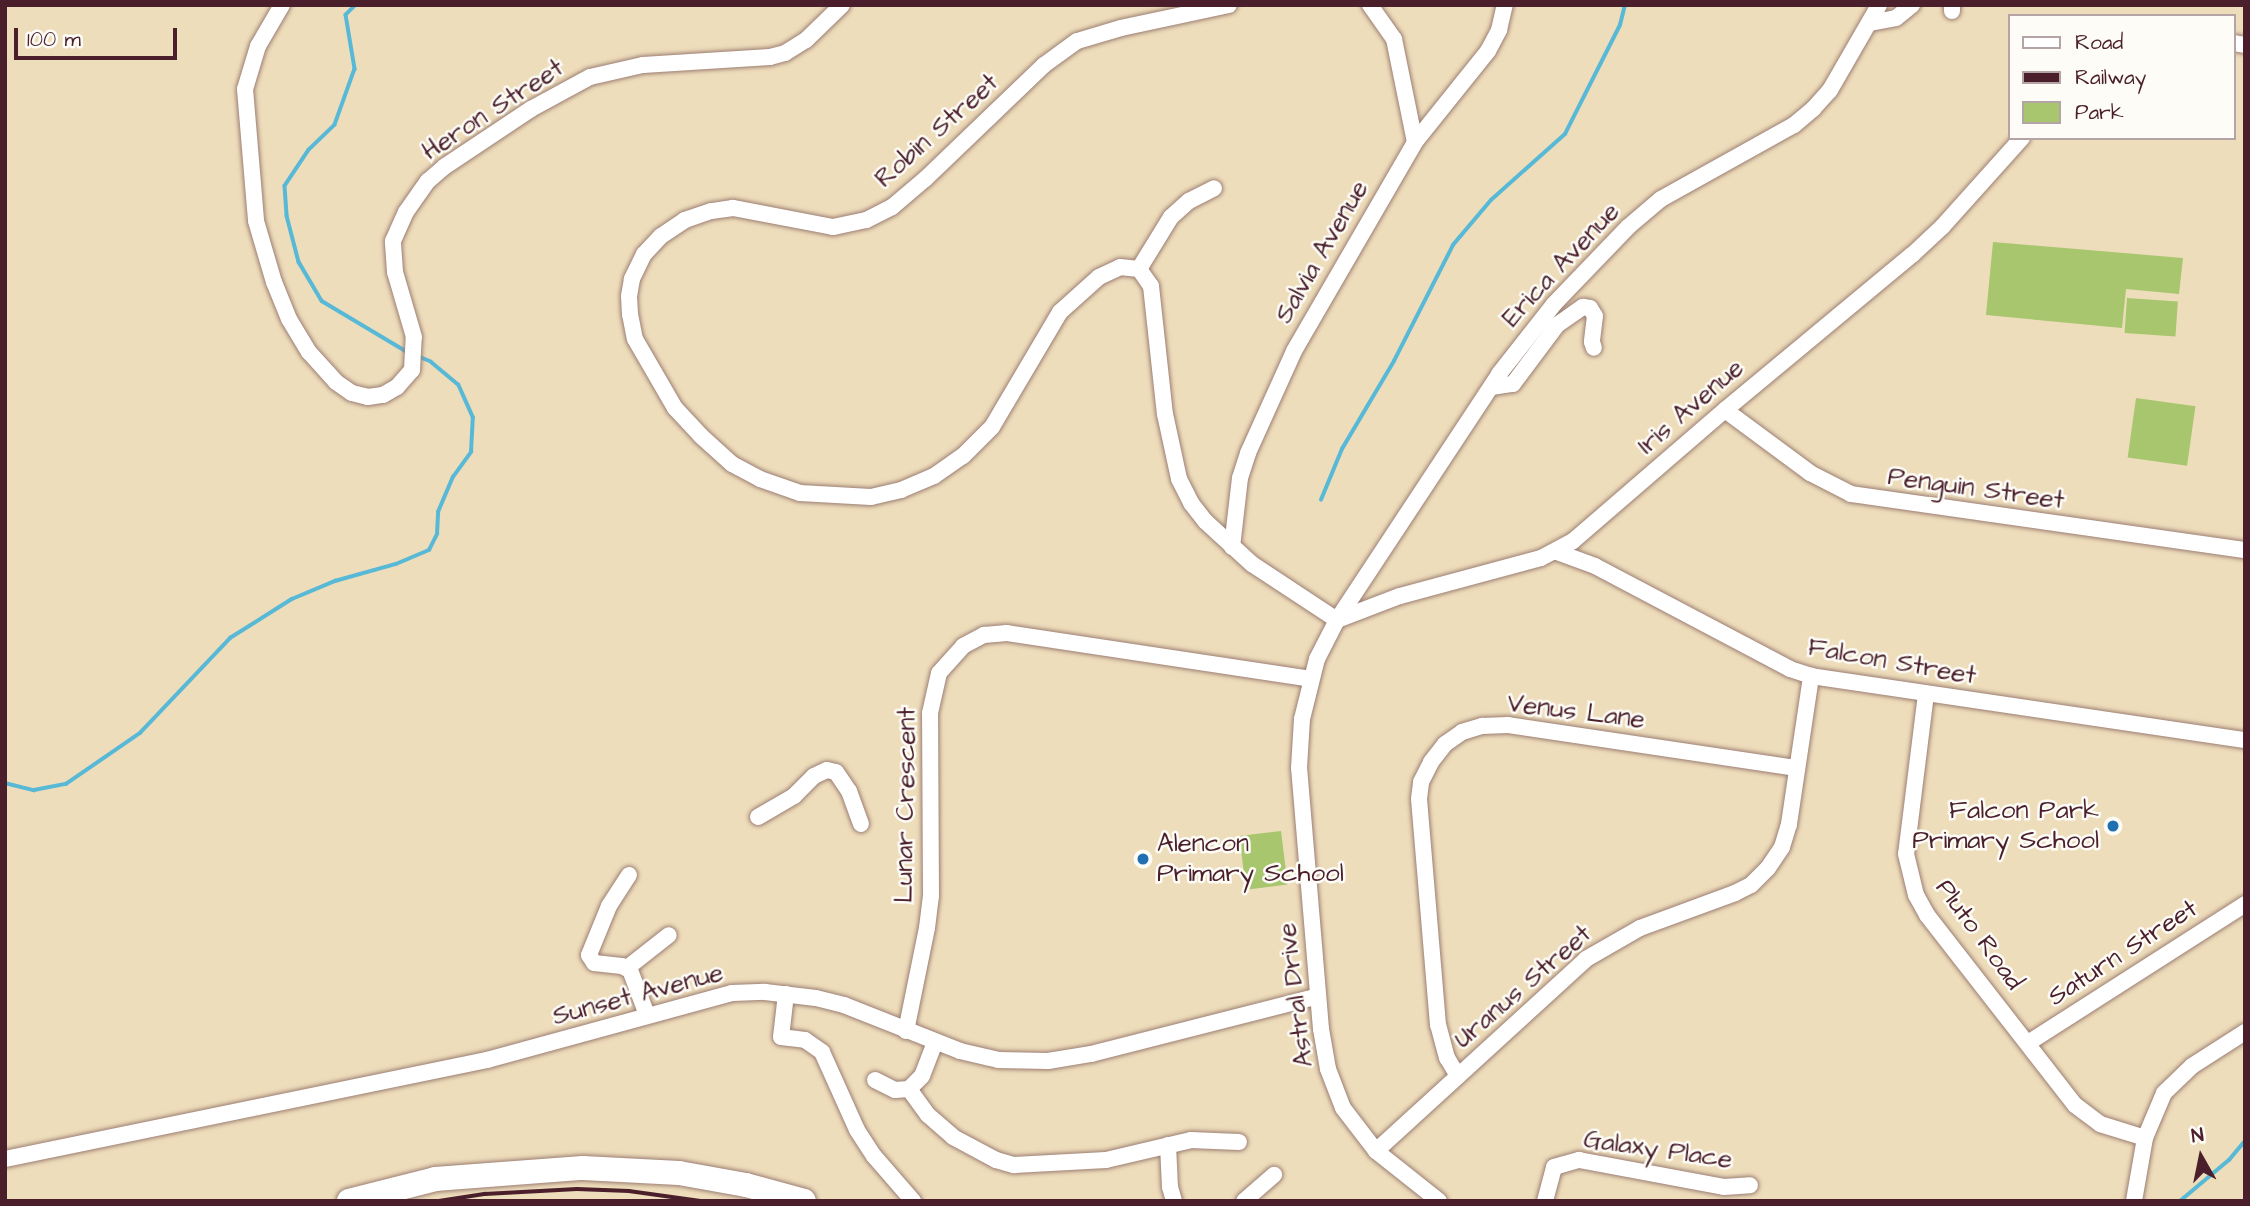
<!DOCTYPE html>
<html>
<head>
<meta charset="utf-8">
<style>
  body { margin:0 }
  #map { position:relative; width:2250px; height:1206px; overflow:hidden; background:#edb; font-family:"Architects Daughter",sans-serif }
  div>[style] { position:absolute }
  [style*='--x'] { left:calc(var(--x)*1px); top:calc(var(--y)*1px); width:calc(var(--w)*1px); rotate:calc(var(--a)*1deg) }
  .green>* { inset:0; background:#a7c66e; transform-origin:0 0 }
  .stream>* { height:3.5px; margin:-1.75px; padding:0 1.75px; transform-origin:1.75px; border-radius:1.75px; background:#58b9d7 }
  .roads { filter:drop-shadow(0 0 2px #9c7e73) drop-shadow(0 0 2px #9c7e73) }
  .minor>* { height:16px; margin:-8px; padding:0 8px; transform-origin:8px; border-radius:8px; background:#fff }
  .highway>* { height:24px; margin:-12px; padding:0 12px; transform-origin:12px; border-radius:12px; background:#fff }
  .rail>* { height:3.5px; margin:-1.75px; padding:0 1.75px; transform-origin:1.75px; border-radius:1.75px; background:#4a1f2b }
  .dots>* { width:19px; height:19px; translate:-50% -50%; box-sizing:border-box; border:4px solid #fdfcf7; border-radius:50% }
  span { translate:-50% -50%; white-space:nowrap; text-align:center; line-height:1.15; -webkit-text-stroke:5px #fdfcf7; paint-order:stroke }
  .street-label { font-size:26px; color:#4a1f2b }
  .poi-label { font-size:26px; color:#4a1f2b }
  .right { translate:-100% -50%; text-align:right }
  .left { translate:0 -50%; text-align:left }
  .frame { position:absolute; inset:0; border:7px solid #4a1f2b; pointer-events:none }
  .legend { position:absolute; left:2008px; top:14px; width:228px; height:126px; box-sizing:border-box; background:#fdfcf7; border:2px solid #b5a4a5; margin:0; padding:9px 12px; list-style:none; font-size:21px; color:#4a1f2b }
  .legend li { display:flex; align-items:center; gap:14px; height:35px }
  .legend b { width:35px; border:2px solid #b5a4a5 }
  .north { position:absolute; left:2166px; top:1122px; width:70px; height:70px; -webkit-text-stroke:5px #fdfcf7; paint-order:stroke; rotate:351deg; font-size:19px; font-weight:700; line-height:28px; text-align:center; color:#4a1f2b }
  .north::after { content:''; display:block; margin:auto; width:24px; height:32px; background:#4a1f2b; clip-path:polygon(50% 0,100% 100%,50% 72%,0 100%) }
  .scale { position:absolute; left:14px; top:28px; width:163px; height:32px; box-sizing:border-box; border:4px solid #4a1f2b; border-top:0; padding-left:9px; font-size:21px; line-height:24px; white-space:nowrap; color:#4a1f2b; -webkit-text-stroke:5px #fdfcf7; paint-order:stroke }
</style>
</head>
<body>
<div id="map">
  <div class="green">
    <div style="clip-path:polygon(1993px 242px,2183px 258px,2179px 294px,2126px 289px,2122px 328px,1986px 315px)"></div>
    <div style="left:2127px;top:298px;width:51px;height:35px;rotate:4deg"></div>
    <div style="left:2136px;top:398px;width:60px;height:60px;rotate:8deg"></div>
    <div style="left:1281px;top:831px;width:54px;height:42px;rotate:83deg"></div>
  </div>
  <div class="stream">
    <div style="--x:356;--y:5;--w:14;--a:135"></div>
    <div style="--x:346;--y:15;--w:55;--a:80.5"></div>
    <div style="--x:355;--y:69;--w:59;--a:109.7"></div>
    <div style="--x:335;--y:125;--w:36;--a:136"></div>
    <div style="--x:309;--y:150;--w:43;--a:123.7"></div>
    <div style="--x:285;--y:186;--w:30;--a:86"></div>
    <div style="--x:287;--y:216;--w:48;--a:75.4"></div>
    <div style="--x:299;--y:262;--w:45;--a:59.5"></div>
    <div style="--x:322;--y:301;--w:101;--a:30.9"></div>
    <div style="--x:1321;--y:500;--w:55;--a:-67.6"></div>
    <div style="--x:1342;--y:449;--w:102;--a:-59.4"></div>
    <div style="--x:1394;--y:361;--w:130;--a:-63"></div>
    <div style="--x:1453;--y:245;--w:59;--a:-49.8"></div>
    <div style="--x:1491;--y:200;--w:99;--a:-41.7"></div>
    <div style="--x:1565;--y:134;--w:122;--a:-63.2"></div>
    <div style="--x:1620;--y:25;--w:21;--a:-76"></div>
    <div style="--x:5;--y:783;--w:30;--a:14"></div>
    <div style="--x:34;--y:790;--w:33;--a:-11"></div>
    <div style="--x:66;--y:784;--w:90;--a:-34.6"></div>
    <div style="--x:140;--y:733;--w:131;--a:-46.5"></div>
    <div style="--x:230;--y:638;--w:73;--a:-32.2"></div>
    <div style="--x:292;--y:599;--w:47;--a:-22.7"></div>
    <div style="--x:335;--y:581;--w:63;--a:-15.6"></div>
    <div style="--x:396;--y:564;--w:36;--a:-23"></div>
    <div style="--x:429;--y:550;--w:18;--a:-63"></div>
    <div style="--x:437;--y:534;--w:22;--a:-87"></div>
    <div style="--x:438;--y:512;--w:38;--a:-67"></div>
    <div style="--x:453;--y:477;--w:31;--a:-54"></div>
    <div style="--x:471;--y:452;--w:34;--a:-87"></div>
    <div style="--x:473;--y:418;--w:36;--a:-114"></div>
    <div style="--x:458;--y:385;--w:35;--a:-140"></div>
    <div style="--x:431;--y:362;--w:16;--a:-158"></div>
    <div style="--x:2180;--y:1201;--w:64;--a:-39.9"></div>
    <div style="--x:2229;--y:1160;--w:25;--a:-50"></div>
  </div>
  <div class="roads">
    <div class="minor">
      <div style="--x:282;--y:5;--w:48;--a:120.3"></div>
      <div style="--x:258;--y:46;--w:45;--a:106.8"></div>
      <div style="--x:245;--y:89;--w:132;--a:85.2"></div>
      <div style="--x:256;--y:221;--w:64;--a:73.6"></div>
      <div style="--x:274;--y:282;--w:40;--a:68"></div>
      <div style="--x:289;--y:319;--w:39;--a:59"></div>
      <div style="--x:309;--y:352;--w:40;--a:48"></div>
      <div style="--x:336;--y:382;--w:19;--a:35"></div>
      <div style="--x:352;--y:393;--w:16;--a:14"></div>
      <div style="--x:368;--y:397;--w:15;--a:-8"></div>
      <div style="--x:383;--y:395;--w:16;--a:-30"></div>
      <div style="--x:397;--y:387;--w:23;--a:-49"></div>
      <div style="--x:412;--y:370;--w:33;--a:-87"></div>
      <div style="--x:414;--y:337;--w:68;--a:-106.3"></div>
      <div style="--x:395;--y:272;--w:31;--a:-94"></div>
      <div style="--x:393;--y:241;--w:32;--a:-66"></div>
      <div style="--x:406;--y:212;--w:38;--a:-55"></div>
      <div style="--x:428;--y:181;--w:21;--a:-41"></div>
      <div style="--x:444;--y:167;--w:105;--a:-33.7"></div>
      <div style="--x:531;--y:109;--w:67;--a:-28.5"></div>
      <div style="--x:590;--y:77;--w:54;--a:-12.8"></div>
      <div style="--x:643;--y:65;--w:127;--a:-3.6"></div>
      <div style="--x:770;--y:57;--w:16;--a:-15"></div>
      <div style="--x:785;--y:53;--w:25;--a:-32"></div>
      <div style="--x:806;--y:40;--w:50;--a:-44.2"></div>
      <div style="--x:1229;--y:5;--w:110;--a:168"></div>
      <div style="--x:1121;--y:28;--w:46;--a:163.5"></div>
      <div style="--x:1077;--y:41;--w:41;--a:144"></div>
      <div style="--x:1044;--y:65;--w:165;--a:136.2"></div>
      <div style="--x:925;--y:179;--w:43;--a:139.7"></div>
      <div style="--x:892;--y:207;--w:29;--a:153"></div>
      <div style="--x:866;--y:220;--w:34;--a:168"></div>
      <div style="--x:833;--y:227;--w:102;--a:-169.2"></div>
      <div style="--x:733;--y:208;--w:22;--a:172"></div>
      <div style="--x:711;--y:211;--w:28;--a:161"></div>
      <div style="--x:685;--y:220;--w:29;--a:146"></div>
      <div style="--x:661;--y:236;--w:25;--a:133"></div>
      <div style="--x:644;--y:254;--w:28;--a:116"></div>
      <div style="--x:632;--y:279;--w:17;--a:100"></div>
      <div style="--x:629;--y:296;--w:18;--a:87"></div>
      <div style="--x:630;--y:314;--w:25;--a:79"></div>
      <div style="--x:635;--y:339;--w:80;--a:59.9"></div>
      <div style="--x:675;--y:408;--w:38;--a:47"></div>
      <div style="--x:701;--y:436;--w:42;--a:42.1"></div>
      <div style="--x:732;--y:464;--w:32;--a:28"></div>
      <div style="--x:760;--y:479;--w:42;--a:19.3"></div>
      <div style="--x:800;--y:493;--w:71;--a:3.2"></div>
      <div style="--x:871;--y:497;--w:31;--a:-13"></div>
      <div style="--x:901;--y:490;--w:36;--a:-23"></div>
      <div style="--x:934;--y:476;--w:35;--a:-35"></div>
      <div style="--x:963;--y:456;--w:41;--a:-45"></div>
      <div style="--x:992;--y:427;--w:134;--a:-59.4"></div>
      <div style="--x:1060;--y:312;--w:52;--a:-41.9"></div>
      <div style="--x:1099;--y:277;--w:23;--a:-25"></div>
      <div style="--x:1120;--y:267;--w:19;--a:6"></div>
      <div style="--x:1139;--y:269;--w:21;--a:55"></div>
      <div style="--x:1151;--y:286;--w:129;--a:83.8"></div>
      <div style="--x:1165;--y:414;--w:66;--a:77.8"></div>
      <div style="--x:1179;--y:479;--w:27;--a:63"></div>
      <div style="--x:1191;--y:503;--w:23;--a:52"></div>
      <div style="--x:1205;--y:521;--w:64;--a:42.5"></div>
      <div style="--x:1252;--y:564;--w:102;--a:33.4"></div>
      <div style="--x:1370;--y:5;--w:42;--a:54.8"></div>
      <div style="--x:1394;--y:39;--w:105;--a:78.5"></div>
      <div style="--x:1952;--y:5;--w:6;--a:90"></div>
      <div style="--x:1870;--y:23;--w:26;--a:-11"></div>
      <div style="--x:1896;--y:18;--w:21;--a:-39"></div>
      <div style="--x:2234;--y:43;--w:11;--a:10"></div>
      <div style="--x:1139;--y:269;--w:61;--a:-58.4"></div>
      <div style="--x:1171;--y:217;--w:24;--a:-42"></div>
      <div style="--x:1189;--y:201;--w:28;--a:-27"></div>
      <div style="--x:1491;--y:387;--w:22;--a:-8"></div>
      <div style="--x:1513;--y:384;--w:74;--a:-53.3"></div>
      <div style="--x:1557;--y:325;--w:32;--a:-35"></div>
      <div style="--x:1583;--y:307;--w:7;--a:8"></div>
      <div style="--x:1590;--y:308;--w:9;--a:58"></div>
      <div style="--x:1595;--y:316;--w:26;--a:97"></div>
      <div style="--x:1592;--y:342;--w:6;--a:72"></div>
      <div style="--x:1725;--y:410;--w:106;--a:36.5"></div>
      <div style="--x:1810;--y:473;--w:46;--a:27.1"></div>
      <div style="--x:1851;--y:494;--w:398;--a:8.1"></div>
      <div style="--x:1232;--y:547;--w:69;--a:-83.4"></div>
      <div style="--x:1240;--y:478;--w:26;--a:-72"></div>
      <div style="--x:1248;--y:453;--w:112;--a:-65.7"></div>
      <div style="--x:1294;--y:351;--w:241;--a:-59.9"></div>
      <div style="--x:1415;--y:142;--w:117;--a:-51.3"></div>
      <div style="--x:1488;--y:51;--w:24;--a:-62"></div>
      <div style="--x:1499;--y:30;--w:26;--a:-77"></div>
      <div style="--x:1557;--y:552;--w:40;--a:20.2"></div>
      <div style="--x:1595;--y:566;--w:221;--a:27.8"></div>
      <div style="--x:1790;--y:669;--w:22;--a:18"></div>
      <div style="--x:1811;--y:676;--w:439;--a:8.4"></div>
      <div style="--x:1337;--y:620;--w:67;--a:-20.9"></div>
      <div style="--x:1400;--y:596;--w:146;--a:-15.1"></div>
      <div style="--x:1541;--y:558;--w:36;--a:-28"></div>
      <div style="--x:1573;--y:541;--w:201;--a:-40.8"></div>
      <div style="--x:1725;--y:410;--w:243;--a:-39.7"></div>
      <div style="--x:1912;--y:255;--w:42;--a:-43.1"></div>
      <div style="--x:1943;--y:226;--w:118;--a:-48.1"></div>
      <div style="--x:1926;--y:694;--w:161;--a:97.1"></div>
      <div style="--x:1906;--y:854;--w:42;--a:76.3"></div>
      <div style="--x:1916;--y:895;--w:23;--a:61"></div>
      <div style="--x:1927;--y:915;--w:241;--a:52.1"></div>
      <div style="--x:2075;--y:1105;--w:31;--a:37"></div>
      <div style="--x:2100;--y:1124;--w:47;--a:17.3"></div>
      <div style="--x:758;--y:817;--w:42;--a:-30.3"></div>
      <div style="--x:794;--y:796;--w:28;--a:-45"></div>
      <div style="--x:814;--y:776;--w:14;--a:-25"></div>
      <div style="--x:827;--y:770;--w:9;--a:13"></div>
      <div style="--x:836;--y:772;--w:23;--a:56"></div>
      <div style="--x:849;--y:791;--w:35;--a:70"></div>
      <div style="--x:629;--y:875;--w:37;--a:123"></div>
      <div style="--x:609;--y:906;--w:53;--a:112.2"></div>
      <div style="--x:589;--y:955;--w:9;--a:58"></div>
      <div style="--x:594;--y:963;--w:28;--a:6"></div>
      <div style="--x:622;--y:966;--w:9;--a:27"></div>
      <div style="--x:630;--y:970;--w:48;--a:69.3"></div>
      <div style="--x:627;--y:968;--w:53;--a:-38.2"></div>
      <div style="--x:786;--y:994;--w:43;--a:96.6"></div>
      <div style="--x:781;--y:1037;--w:24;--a:7"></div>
      <div style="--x:805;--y:1040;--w:21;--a:35"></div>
      <div style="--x:822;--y:1052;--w:85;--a:65.8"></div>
      <div style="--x:857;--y:1130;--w:31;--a:57"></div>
      <div style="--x:874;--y:1156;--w:60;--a:49.1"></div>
      <div style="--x:906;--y:1031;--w:105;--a:-78.5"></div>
      <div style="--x:927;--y:928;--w:32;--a:-83"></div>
      <div style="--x:931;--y:896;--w:183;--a:-90.3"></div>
      <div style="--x:930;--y:713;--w:41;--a:-77.3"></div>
      <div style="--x:939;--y:673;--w:36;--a:-48"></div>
      <div style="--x:963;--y:646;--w:24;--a:-28"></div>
      <div style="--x:984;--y:635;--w:23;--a:-5"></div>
      <div style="--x:1007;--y:633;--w:306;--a:8.6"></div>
      <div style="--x:2028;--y:1043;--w:258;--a:-32.6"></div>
      <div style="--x:1458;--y:1076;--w:21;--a:-121"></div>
      <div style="--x:1447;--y:1058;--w:34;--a:-105"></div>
      <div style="--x:1438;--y:1025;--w:227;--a:-94.8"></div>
      <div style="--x:1419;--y:799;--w:17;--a:-83"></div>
      <div style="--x:1421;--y:782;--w:22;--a:-63"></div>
      <div style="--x:1431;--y:762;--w:23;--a:-52"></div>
      <div style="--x:1445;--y:744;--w:21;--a:-35"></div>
      <div style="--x:1462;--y:732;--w:21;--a:-17"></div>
      <div style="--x:1482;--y:726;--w:26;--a:-2"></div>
      <div style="--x:1508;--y:725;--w:291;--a:8.5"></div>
      <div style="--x:875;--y:1080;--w:22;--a:27"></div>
      <div style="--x:895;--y:1090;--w:14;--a:-4"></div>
      <div style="--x:909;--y:1089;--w:18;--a:-45"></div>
      <div style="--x:922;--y:1076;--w:36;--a:-69"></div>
      <div style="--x:909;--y:1089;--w:32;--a:54"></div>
      <div style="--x:928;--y:1115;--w:33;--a:41"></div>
      <div style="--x:953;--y:1137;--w:49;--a:28.1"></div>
      <div style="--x:996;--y:1160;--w:19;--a:16"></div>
      <div style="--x:1014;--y:1165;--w:92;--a:-3.1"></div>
      <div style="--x:1106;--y:1160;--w:87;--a:-13.2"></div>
      <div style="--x:1191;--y:1140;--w:48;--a:2.4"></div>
      <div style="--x:1168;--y:1145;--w:42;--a:87.3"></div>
      <div style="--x:1170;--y:1187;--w:15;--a:74"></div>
      <div style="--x:1376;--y:1151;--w:285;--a:-42.4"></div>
      <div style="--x:1586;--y:959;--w:62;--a:-29.9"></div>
      <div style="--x:1640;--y:928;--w:101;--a:-20.2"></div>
      <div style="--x:1735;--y:893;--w:18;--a:-27"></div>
      <div style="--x:1751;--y:885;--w:24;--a:-45"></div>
      <div style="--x:1768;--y:868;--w:25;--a:-56"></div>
      <div style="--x:1782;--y:847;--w:24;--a:-73"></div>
      <div style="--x:1789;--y:824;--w:150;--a:-81.5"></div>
      <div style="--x:5;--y:1159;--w:492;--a:-11.6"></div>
      <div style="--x:487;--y:1060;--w:254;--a:-15.3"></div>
      <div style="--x:732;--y:993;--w:33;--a:-2"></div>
      <div style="--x:765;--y:992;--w:51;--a:6.7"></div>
      <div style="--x:816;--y:998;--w:29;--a:14"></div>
      <div style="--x:844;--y:1005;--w:125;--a:21.6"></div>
      <div style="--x:960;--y:1051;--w:39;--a:13"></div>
      <div style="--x:998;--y:1060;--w:50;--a:1.1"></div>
      <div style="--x:1048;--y:1061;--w:44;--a:-9.2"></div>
      <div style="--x:1091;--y:1054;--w:234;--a:-14.3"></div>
      <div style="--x:1244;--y:1201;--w:40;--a:-41"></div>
      <div style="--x:1439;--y:1201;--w:80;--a:-141.6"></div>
      <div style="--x:1376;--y:1151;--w:54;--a:-127.5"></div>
      <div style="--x:1343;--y:1108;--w:42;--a:-111"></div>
      <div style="--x:1328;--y:1069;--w:41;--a:-99.9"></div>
      <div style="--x:1321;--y:1029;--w:262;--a:-94.8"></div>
      <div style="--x:1299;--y:768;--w:49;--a:-86.5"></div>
      <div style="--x:1302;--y:719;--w:62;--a:-76"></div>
      <div style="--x:1317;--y:659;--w:44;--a:-62.9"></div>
      <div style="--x:1337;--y:620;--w:295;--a:-56.6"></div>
      <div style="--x:1499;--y:374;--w:89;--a:-51.8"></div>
      <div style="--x:1554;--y:304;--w:107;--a:-46.1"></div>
      <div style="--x:1628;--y:227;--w:43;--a:-40.3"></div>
      <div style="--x:1661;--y:199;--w:152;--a:-29.1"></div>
      <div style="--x:1794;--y:125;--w:25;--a:-40"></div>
      <div style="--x:1813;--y:109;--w:25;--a:-48"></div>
      <div style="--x:1830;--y:90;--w:98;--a:-60"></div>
      <div style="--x:1545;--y:1201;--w:35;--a:-75"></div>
      <div style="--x:1554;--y:1167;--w:26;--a:-16"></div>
      <div style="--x:1579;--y:1160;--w:147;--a:10.5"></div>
      <div style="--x:1724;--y:1187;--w:26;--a:-4"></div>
      <div style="--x:2134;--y:1201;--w:64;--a:-80.1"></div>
      <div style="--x:2145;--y:1138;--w:49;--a:-67.1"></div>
      <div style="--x:2164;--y:1093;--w:39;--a:-44"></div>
      <div style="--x:2192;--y:1066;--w:63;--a:-32.7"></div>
    </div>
    <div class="highway">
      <div style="--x:349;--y:1201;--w:89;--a:-14.3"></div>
      <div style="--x:435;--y:1179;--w:148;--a:-4.3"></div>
      <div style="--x:583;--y:1168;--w:96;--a:3"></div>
      <div style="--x:679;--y:1173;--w:68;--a:10.2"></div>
      <div style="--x:746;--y:1185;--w:60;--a:15.4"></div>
    </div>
  </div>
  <div class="rail">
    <div style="--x:439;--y:1201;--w:47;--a:-8.7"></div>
    <div style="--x:485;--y:1194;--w:92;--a:-3.1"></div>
    <div style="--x:577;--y:1189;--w:52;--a:2.2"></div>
    <div style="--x:629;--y:1191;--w:72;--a:8"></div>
  </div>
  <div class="dots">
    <div style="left:2113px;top:826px;background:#1f6fb2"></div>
    <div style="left:1143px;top:859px;background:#1f6fb2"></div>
  </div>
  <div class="street-label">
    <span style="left:493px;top:110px;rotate:-33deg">Heron Street</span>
    <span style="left:937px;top:131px;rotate:-42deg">Robin Street</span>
    <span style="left:1322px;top:252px;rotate:-60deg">Salvia Avenue</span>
    <span style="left:1561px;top:265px;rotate:-47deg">Erica Avenue</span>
    <span style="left:1691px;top:407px;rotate:-41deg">Iris Avenue</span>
    <span style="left:1976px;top:489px;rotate:8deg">Penguin Street</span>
    <span style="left:1892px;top:662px;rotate:10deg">Falcon Street</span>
    <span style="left:1576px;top:712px;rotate:7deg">Venus Lane</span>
    <span style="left:906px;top:805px;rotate:-89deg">Lunar Crescent</span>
    <span style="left:1979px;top:935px;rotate:54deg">Pluto Road</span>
    <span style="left:2123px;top:953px;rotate:-33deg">Saturn Street</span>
    <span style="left:1523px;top:987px;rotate:-41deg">Uranus Street</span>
    <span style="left:638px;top:995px;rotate:-15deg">Sunset Avenue</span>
    <span style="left:1296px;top:995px;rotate:-97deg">Astral Drive</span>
    <span style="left:1658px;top:1150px;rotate:8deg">Galaxy Place</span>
  </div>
  <div class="poi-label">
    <span class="right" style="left:2099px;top:826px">Falcon Park<br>Primary School</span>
    <span class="left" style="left:1157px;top:859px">Alencon<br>Primary School</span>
  </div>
  <div class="frame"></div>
  <ul class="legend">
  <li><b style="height:9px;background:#fff"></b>Road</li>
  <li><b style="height:9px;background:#4a1f2b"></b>Railway</li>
  <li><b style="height:19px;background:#a7c66e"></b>Park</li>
  </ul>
  <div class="north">N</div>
  <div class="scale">100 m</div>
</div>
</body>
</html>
